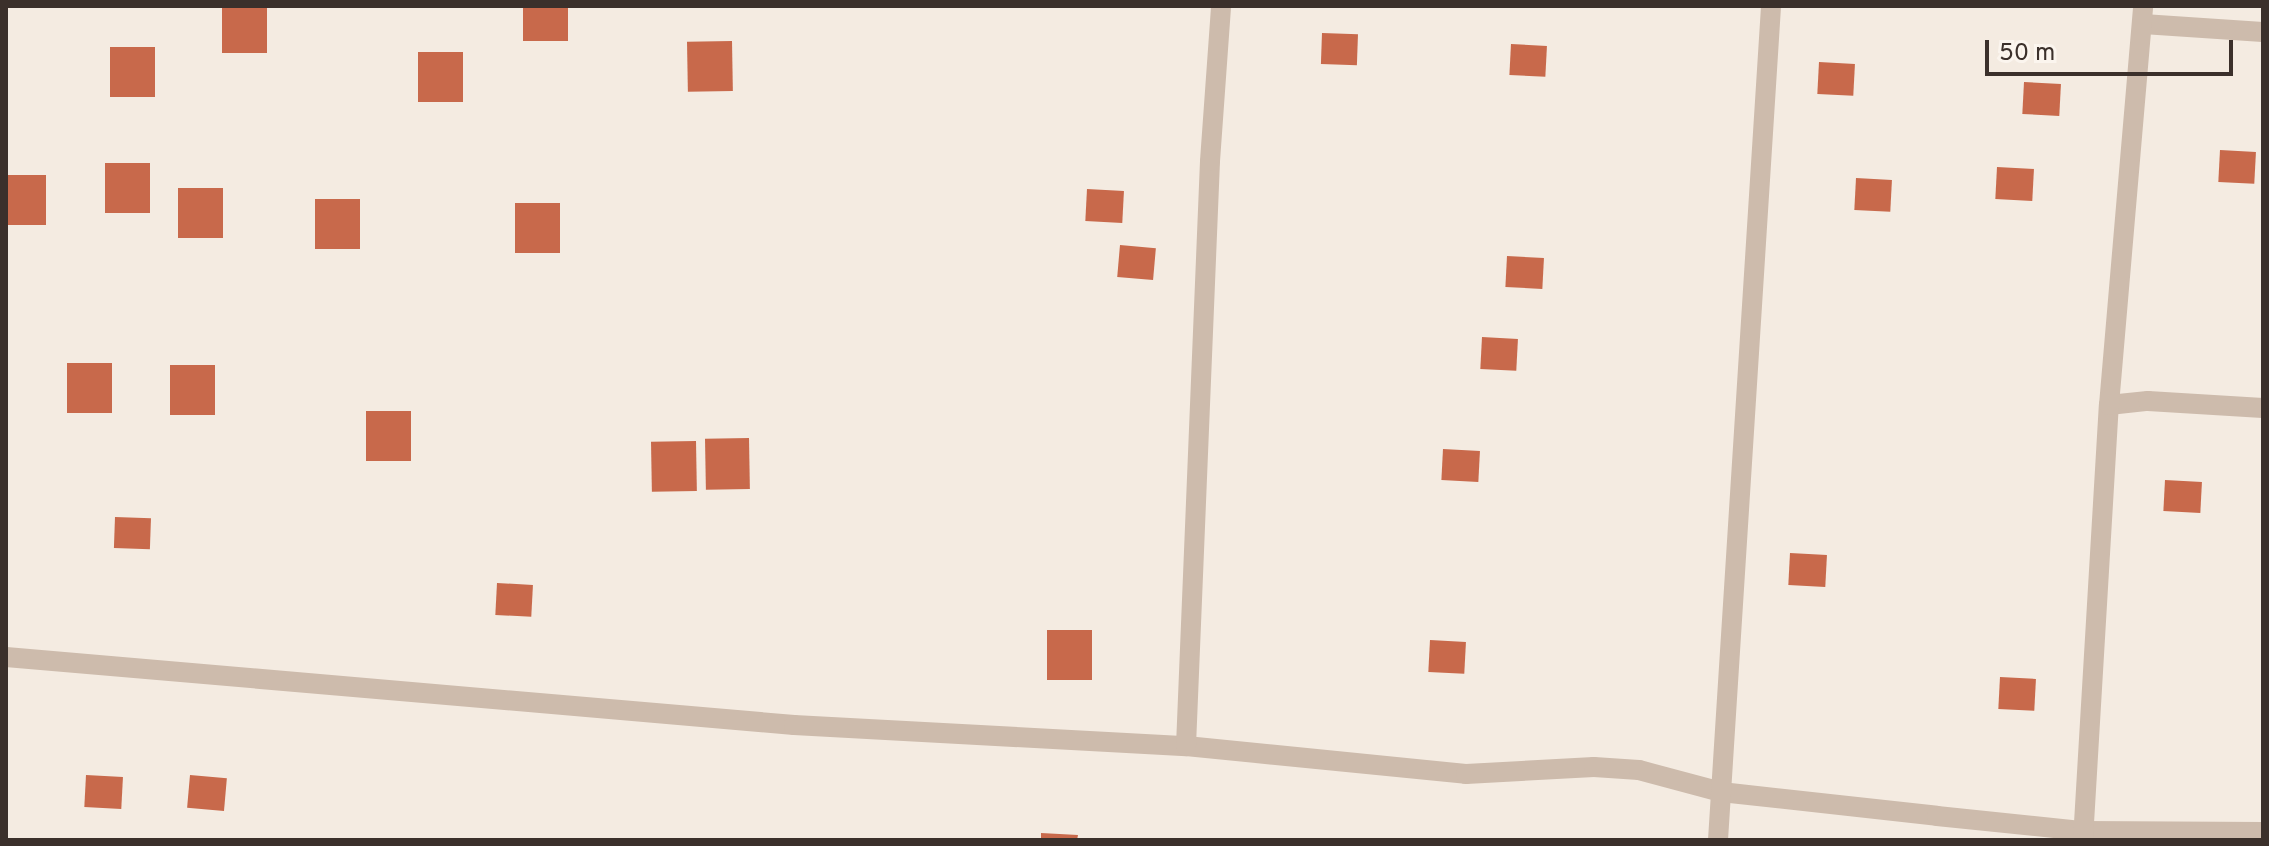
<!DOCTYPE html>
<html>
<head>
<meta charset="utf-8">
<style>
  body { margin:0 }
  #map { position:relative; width:2269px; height:846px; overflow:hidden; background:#f4ebe1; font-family:Overpass,sans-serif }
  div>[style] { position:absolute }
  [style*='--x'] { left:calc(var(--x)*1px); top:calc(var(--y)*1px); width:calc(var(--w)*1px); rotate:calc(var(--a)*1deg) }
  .building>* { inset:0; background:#c8694b; transform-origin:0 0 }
  .minor>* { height:20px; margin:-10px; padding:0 10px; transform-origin:10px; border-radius:10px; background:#cdbbac }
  span { translate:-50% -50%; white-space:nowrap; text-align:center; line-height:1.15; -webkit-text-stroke:8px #fbf5ee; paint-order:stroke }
  .frame { position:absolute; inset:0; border:8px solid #3b302b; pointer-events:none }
  .scale { position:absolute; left:1985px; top:40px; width:248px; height:36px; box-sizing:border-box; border:4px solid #3b302b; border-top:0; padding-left:10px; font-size:24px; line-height:28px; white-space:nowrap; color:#3b302b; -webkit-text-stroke:6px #fbf5ee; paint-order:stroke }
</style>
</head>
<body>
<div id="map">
  <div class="building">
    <div style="left:222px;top:6px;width:45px;height:47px"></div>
    <div style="left:523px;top:6px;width:45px;height:35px"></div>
    <div style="left:1322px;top:33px;width:36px;height:31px;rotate:2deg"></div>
    <div style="left:732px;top:41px;width:50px;height:45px;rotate:89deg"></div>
    <div style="left:1511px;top:44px;width:36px;height:31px;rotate:3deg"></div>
    <div style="left:110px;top:47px;width:45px;height:50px"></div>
    <div style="left:418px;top:52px;width:45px;height:50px"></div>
    <div style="left:1819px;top:62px;width:36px;height:32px;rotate:3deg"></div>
    <div style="left:2024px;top:82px;width:37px;height:32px;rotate:3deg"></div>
    <div style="left:2220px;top:150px;width:36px;height:32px;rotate:3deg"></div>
    <div style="left:105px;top:163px;width:45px;height:50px"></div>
    <div style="left:1997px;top:167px;width:37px;height:32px;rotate:3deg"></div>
    <div style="left:6px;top:175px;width:40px;height:50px"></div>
    <div style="left:1856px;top:178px;width:36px;height:32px;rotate:3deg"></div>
    <div style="left:178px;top:188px;width:45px;height:50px"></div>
    <div style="left:1087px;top:189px;width:37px;height:32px;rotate:3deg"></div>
    <div style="left:315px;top:199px;width:45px;height:50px"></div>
    <div style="left:515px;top:203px;width:45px;height:50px"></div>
    <div style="left:1120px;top:245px;width:36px;height:32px;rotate:5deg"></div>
    <div style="left:1507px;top:256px;width:37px;height:31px;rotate:3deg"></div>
    <div style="left:1482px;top:337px;width:36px;height:32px;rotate:3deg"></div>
    <div style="left:67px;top:363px;width:45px;height:50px"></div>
    <div style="left:170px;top:365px;width:45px;height:50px"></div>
    <div style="left:366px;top:411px;width:45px;height:50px"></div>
    <div style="left:749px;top:438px;width:51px;height:44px;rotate:89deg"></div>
    <div style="left:696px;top:441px;width:50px;height:45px;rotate:89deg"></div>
    <div style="left:1443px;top:449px;width:37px;height:31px;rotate:3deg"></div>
    <div style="left:2165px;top:480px;width:37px;height:31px;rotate:3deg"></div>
    <div style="left:115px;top:517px;width:36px;height:31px;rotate:2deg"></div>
    <div style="left:1790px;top:553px;width:37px;height:32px;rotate:3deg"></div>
    <div style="left:497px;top:583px;width:36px;height:32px;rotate:3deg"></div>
    <div style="left:1047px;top:630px;width:45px;height:50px"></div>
    <div style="left:1430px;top:640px;width:36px;height:32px;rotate:3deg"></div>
    <div style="left:2000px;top:677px;width:36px;height:32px;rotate:3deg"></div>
    <div style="left:86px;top:775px;width:37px;height:32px;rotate:3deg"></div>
    <div style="left:190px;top:775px;width:37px;height:33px;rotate:5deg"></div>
    <div style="clip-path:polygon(1041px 833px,1078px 835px,1077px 840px,1041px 840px)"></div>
  </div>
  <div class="minor">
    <div style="--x:2143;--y:24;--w:120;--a:3.8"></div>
    <div style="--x:2109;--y:405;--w:39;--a:-6"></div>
    <div style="--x:2148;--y:401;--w:115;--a:3.5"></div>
    <div style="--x:6;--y:657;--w:791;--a:4.93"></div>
    <div style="--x:794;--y:725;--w:393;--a:3.1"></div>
    <div style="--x:1186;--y:746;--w:281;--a:5.7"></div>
    <div style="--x:1466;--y:774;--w:128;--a:-3.1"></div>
    <div style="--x:1594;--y:767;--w:45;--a:3.8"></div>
    <div style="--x:1639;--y:770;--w:85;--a:15"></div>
    <div style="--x:1721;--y:792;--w:217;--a:6.3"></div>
    <div style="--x:1937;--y:816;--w:147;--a:5.9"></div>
    <div style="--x:2083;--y:831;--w:180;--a:0.3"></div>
    <div style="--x:1186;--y:746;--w:585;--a:-87.65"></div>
    <div style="--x:1210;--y:161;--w:155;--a:-85.9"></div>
    <div style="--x:1718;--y:840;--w:836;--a:-86.36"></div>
    <div style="--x:2083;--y:840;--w:436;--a:-86.6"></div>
    <div style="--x:2109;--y:405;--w:400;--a:-85.1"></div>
  </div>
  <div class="frame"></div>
  <div class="scale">50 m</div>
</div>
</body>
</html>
